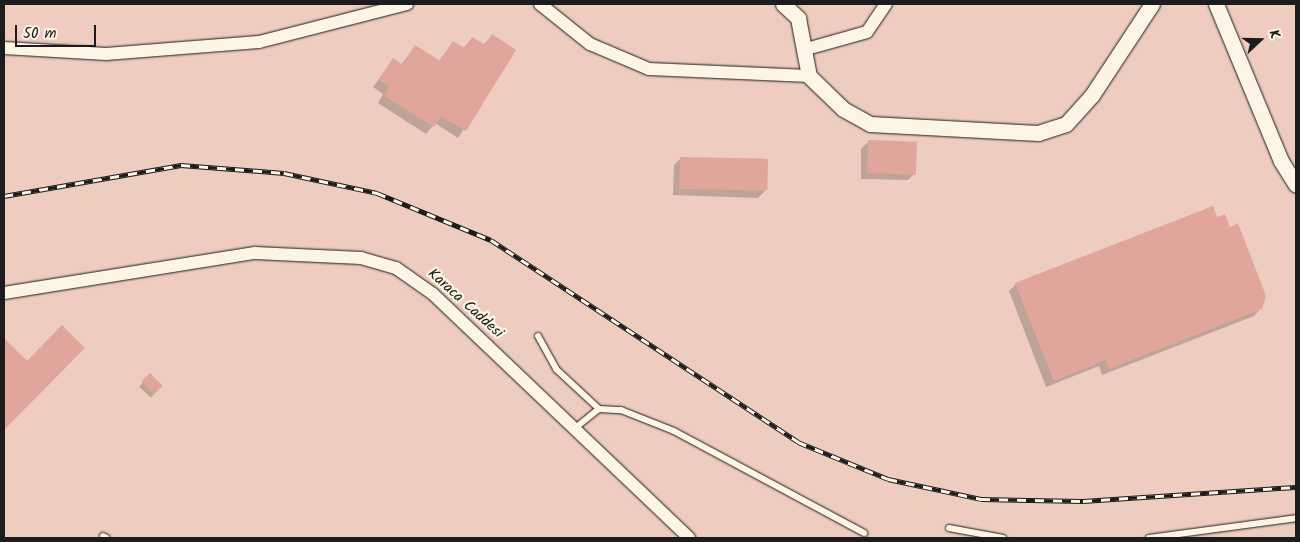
<!DOCTYPE html>
<html>
<head>
<meta charset="utf-8">
<style>
  body { margin:0 }
  #map { position:relative; width:1300px; height:542px; overflow:hidden; background:#f4ddcf; font-family:Kalam,sans-serif }
  div>[style] { position:absolute }
  [style*='--x'] { left:calc(var(--x)*1px); top:calc(var(--y)*1px); width:calc(var(--w)*1px); rotate:calc(var(--a)*1deg) }
  .built>* { inset:0; background:#eeccc0; transform-origin:0 0 }
  .shadow>* { inset:0; background:#0003; transform-origin:0 0 }
  .building>* { inset:0; background:#e0a69c; transform-origin:0 0 }
  .roads { filter:drop-shadow(0 0 1px #1c1c1c) drop-shadow(0 0 1px #1c1c1c) }
  .service>* { height:6px; margin:-3px; padding:0 3px; transform-origin:3px; border-radius:3px; background:#fcf5e5 }
  .minor>* { height:12px; margin:-6px; padding:0 6px; transform-origin:6px; border-radius:6px; background:#fcf5e5 }
  .tertiary>* { height:15px; margin:-7.5px; padding:0 7.5px; transform-origin:7.5px; border-radius:7.5px; background:#fcf5e5 }
  .rail>* { height:5px; margin-top:-2.5px; transform-origin:0; background:repeating-linear-gradient(90deg,#fcf5e5 0 9px,#1c1c1c 0 18px); box-sizing:border-box; border-block:1px solid #1c1c1c }
  span { translate:-50% -50%; white-space:nowrap; text-align:center; line-height:1.15; -webkit-text-stroke:4.5px #fcf5e5; paint-order:stroke }
  .street-label { font-size:15px; color:#1c1c1c }
  .frame { position:absolute; inset:0; border:5px solid #1c1c1c; pointer-events:none }
  .north { position:absolute; left:1235px; top:15px; width:50px; height:50px; -webkit-text-stroke:4px #fcf5e5; paint-order:stroke; rotate:69deg; font-size:14px; font-weight:700; line-height:20px; text-align:center; color:#1c1c1c }
  .north::after { content:''; display:block; margin:auto; width:18px; height:22px; background:#1c1c1c; clip-path:polygon(50% 0,100% 100%,50% 72%,0 100%) }
  .scale { position:absolute; left:15px; top:25px; width:81px; height:22px; box-sizing:border-box; border:2px solid #1c1c1c; border-top:0; padding-left:6px; font-size:15px; line-height:18px; white-space:nowrap; color:#1c1c1c; -webkit-text-stroke:4px #fcf5e5; paint-order:stroke }
</style>
</head>
<body>
<div id="map">
  <div class="built">
    <div style="left:4px;top:4px;width:1292px;height:534px"></div>
  </div>
  <div class="shadow">
    <div style="clip-path:polygon(492px 36px,515px 50px,458px 138px,435px 123px,426px 134px,378px 103px,383px 94px,373px 87px,393px 60px,401px 65px,415px 47px,439px 61px,453px 42px,463px 49px,472px 38px,483px 45px)"></div>
    <div style="clip-path:polygon(868px 142px,915px 173px,908px 180px,861px 179px,861px 149px)"></div>
    <div style="clip-path:polygon(681px 158px,765px 191px,758px 198px,673px 195px,674px 165px)"></div>
    <div style="clip-path:polygon(1016px 284px,1261px 308px,1254px 316px,1102px 375px,1099px 366px,1046px 387px,1009px 291px)"></div>
    <div style="clip-path:polygon(4px 340px,27px 363px,83px 348px,4px 428px)"></div>
    <div style="left:150px;top:375px;width:16px;height:16px;rotate:43deg"></div>
  </div>
  <div class="building">
    <div style="clip-path:polygon(492px 34px,516px 50px,466px 131px,441px 116px,434px 127px,384px 96px,389px 86px,379px 80px,393px 58px,403px 65px,415px 45px,440px 61px,453px 41px,465px 48px,472px 37px,485px 45px)"></div>
    <div style="left:868px;top:140px;width:49px;height:33px;rotate:2deg"></div>
    <div style="left:680px;top:157px;width:88px;height:32px;rotate:1deg"></div>
    <div style="clip-path:polygon(1213px 206px,1217px 217px,1225px 214px,1230px 227px,1238px 223px,1266px 296px,1262px 309px,1109px 369px,1106px 360px,1054px 381px,1015px 283px)"></div>
    <div style="clip-path:polygon(62px 325px,85px 348px,4px 430px,4px 338px,27px 361px)"></div>
    <div style="left:150px;top:373px;width:18px;height:12px;rotate:45deg"></div>
  </div>
  <div class="roads">
    <div class="service">
      <div style="--x:538;--y:336;--w:38;--a:61"></div>
      <div style="--x:556;--y:369;--w:59;--a:42.9"></div>
      <div style="--x:574;--y:429;--w:32;--a:-39"></div>
      <div style="--x:599;--y:409;--w:22;--a:3"></div>
      <div style="--x:621;--y:410;--w:57;--a:21.6"></div>
      <div style="--x:674;--y:431;--w:216;--a:28.2"></div>
      <div style="--x:949;--y:528;--w:55;--a:10.5"></div>
      <div style="--x:103;--y:536;--w:4;--a:27"></div>
      <div style="--x:1149;--y:538;--w:148;--a:-7.7"></div>
    </div>
    <div class="minor">
      <div style="--x:540;--y:4;--w:64;--a:38.7"></div>
      <div style="--x:590;--y:44;--w:64;--a:23"></div>
      <div style="--x:649;--y:69;--w:160;--a:2.5"></div>
      <div style="--x:4;--y:48;--w:102;--a:3.4"></div>
      <div style="--x:106;--y:54;--w:153;--a:-4.5"></div>
      <div style="--x:259;--y:42;--w:153;--a:-14.4"></div>
      <div style="--x:803;--y:50;--w:66;--a:-15.7"></div>
      <div style="--x:867;--y:32;--w:34;--a:-56"></div>
      <div style="--x:4;--y:293;--w:254;--a:-9.1"></div>
      <div style="--x:255;--y:253;--w:106;--a:2.7"></div>
      <div style="--x:361;--y:258;--w:36;--a:16"></div>
      <div style="--x:396;--y:268;--w:45;--a:35.1"></div>
      <div style="--x:433;--y:294;--w:354;--a:43.6"></div>
    </div>
    <div class="tertiary">
      <div style="--x:783;--y:4;--w:21;--a:43"></div>
      <div style="--x:798;--y:18;--w:59;--a:79.3"></div>
      <div style="--x:809;--y:76;--w:47;--a:44.1"></div>
      <div style="--x:843;--y:109;--w:31;--a:29"></div>
      <div style="--x:870;--y:124;--w:168;--a:3.1"></div>
      <div style="--x:1038;--y:133;--w:29;--a:-18"></div>
      <div style="--x:1066;--y:124;--w:39;--a:-48"></div>
      <div style="--x:1092;--y:95;--w:109;--a:-56.6"></div>
      <div style="--x:1216;--y:4;--w:170;--a:67.5"></div>
      <div style="--x:1281;--y:161;--w:28;--a:58"></div>
    </div>
  </div>
  <div class="rail">
    <div style="--x:4;--y:196;--w:180;--a:-9.9"></div>
    <div style="--x:181;--y:165;--w:103;--a:4.4"></div>
    <div style="--x:284;--y:173;--w:95;--a:12.1"></div>
    <div style="--x:377;--y:193;--w:123;--a:22.4"></div>
    <div style="--x:491;--y:240;--w:367;--a:33.3"></div>
    <div style="--x:798;--y:442;--w:97;--a:22.3"></div>
    <div style="--x:888;--y:479;--w:95;--a:12.1"></div>
    <div style="--x:981;--y:499;--w:102;--a:1.1"></div>
    <div style="--x:1083;--y:501;--w:213;--a:-3.8"></div>
  </div>
  <div class="street-label">
    <span style="left:465px;top:304px;rotate:42deg">Karaca Caddesi</span>
  </div>
  <div class="frame"></div>
  <div class="north">K</div>
  <div class="scale">50 m</div>
</div>
</body>
</html>
